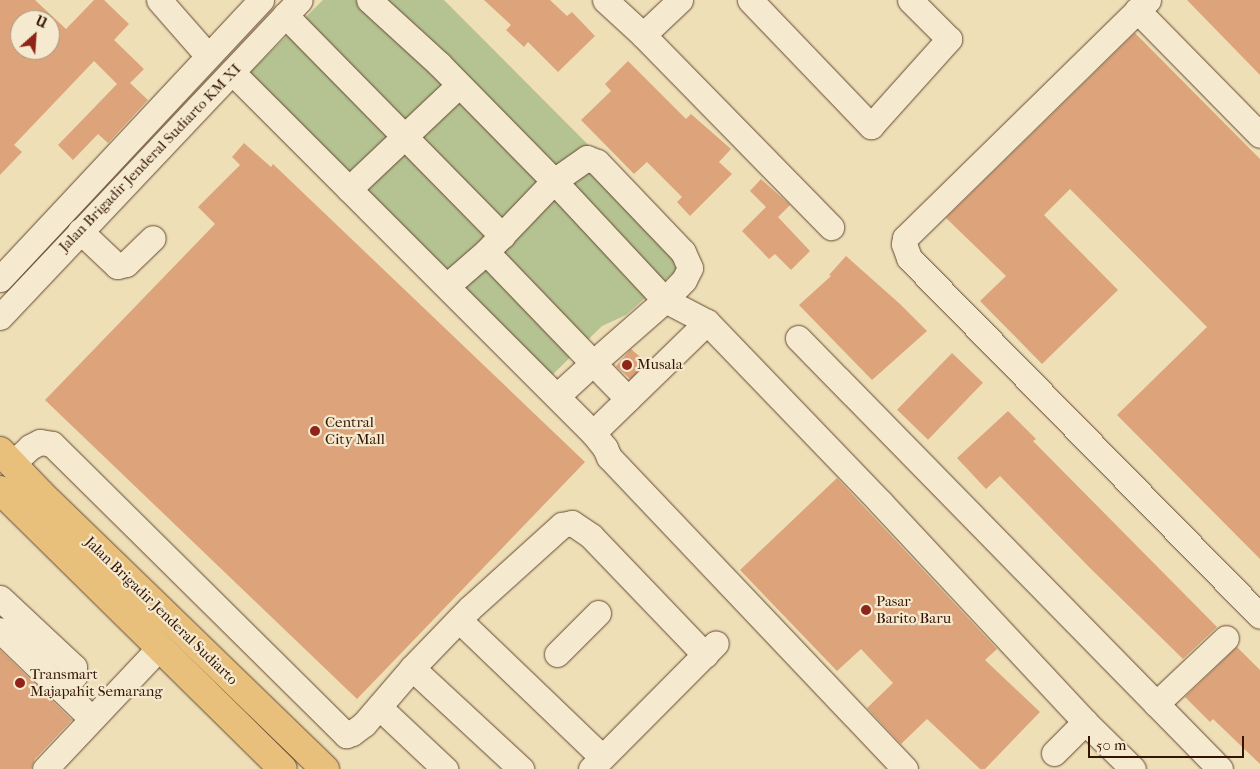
<!DOCTYPE html>
<html>
<head>
<meta charset="utf-8">
<style>
  body { margin:0 }
  #map { position:relative; width:1260px; height:769px; overflow:hidden; background:#efdfb7; font-family:"IM FELL French Canon",serif }
  div>[style] { position:absolute }
  [style*='--x'] { left:calc(var(--x)*1px); top:calc(var(--y)*1px); width:calc(var(--w)*1px); rotate:calc(var(--a)*1deg) }
  .green>* { inset:0; background:#b5c291 }
  .building>* { inset:0; background:#dda47b; transform-origin:0 0 }
  .roads { filter:drop-shadow(0 0 1px #634831) drop-shadow(0 0 1px #634831) }
  .minor>* { height:25px; margin:-12.5px; padding:0 12.5px; transform-origin:12.5px; border-radius:12.5px; background:#f5ead0 }
  .major>* { height:28px; margin:-14px; padding:0 14px; transform-origin:14px; border-radius:14px; background:#e8c07c }
  .dots>* { width:14px; height:14px; translate:-50% -50%; box-sizing:border-box; border:2px solid #f5ead0; border-radius:50% }
  span { translate:-50% -50%; white-space:nowrap; text-align:center; line-height:1.15; -webkit-text-stroke:4.5px #f5ead0; paint-order:stroke }
  .street-label { font-size:15px; color:#341504 }
  .poi-label { font-size:15px; color:#341504 }
  .left { translate:0 -50%; text-align:left }
  .north { position:absolute; left:10px; top:10px; width:50px; height:50px; box-sizing:border-box; background:#f5ead0; border:1px solid #a8957e; border-radius:50%; rotate:26deg; font-size:14px; font-weight:700; line-height:20px; text-align:center; color:#341504 }
  .north::after { content:''; display:block; margin:auto; width:18px; height:22px; background:#8f2418; clip-path:polygon(50% 0,100% 100%,50% 72%,0 100%) }
  .scale { position:absolute; left:1088px; top:736px; width:156px; height:22px; box-sizing:border-box; border:2px solid #341504; border-top:0; padding-left:6px; font-size:15px; line-height:18px; white-space:nowrap; color:#341504; -webkit-text-stroke:4px #f5ead0; paint-order:stroke }
</style>
</head>
<body>
<div id="map">
  <div class="green">
    <div style="clip-path:polygon(323px 0,444px 0,696px 253px,626px 315px,602px 326px,541px 386px,236px 86px)"></div>
  </div>
  <div class="building">
    <div style="clip-path:polygon(evenodd,0 0,35px 0,66px 29px,94px 0,104px 0,129px 24px,114px 40px,144px 69px,130px 83px,148px 100px,108px 143px,98px 134px,73px 160px,58px 145px,117px 84px,94px 61px,14px 145px,22px 152px,0 175px,0 0,20px 20px,50px 20px,50px 50px,20px 50px,20px 20px)"></div>
    <div style="clip-path:polygon(484px 0,550px 0,567px 16px,572px 12px,595px 36px,558px 72px,528px 42px,524px 47px,506px 30px,511px 25px)"></div>
    <div style="clip-path:polygon(1187px 0,1260px 0,1260px 75px)"></div>
    <div style="clip-path:polygon(1135px 33px,1260px 159px,1260px 559px,1117px 415px,1207px 327px,1070px 189px,1044px 215px,1118px 290px,1042px 364px,980px 301px,1006px 276px,946px 218px)"></div>
    <div style="clip-path:polygon(628px 61px,686px 119px,691px 114px,731px 149px,719px 162px,732px 174px,690px 216px,677px 202px,682px 197px,647px 162px,634px 174px,581px 120px,611px 91px,605px 84px)"></div>
    <div style="clip-path:polygon(244px 143px,271px 167px,273px 164px,585px 462px,357px 699px,45px 400px,215px 224px,198px 207px,240px 165px,232px 157px)"></div>
    <div style="clip-path:polygon(761px 179px,790px 205px,778px 217px,810px 251px,791px 270px,775px 254px,769px 259px,742px 231px,766px 207px,750px 191px)"></div>
    <div style="clip-path:polygon(846px 256px,900px 304px,927px 331px,872px 380px,799px 305px,831px 276px,829px 275px)"></div>
    <div style="left:631px;top:349px;width:20px;height:23px;rotate:41deg"></div>
    <div style="left:952px;top:353px;width:43px;height:79px;rotate:44deg"></div>
    <div style="clip-path:polygon(1008px 411px,1036px 439px,1033px 441px,1217px 627px,1183px 659px,1091px 569px,1000px 476px,986px 489px,957px 458px)"></div>
    <div style="clip-path:polygon(837px 478px,997px 649px,985px 660px,1040px 712px,985px 769px,980px 769px,927px 719px,901px 744px,867px 708px,893px 683px,861px 649px,837px 671px,740px 570px)"></div>
    <div style="clip-path:polygon(1237px 647px,1260px 670px,1260px 764px,1213px 719px,1210px 722px,1185px 697px)"></div>
    <div style="clip-path:polygon(0 650px,72px 720px,35px 759px,31px 769px,0 769px)"></div>
  </div>
  <div class="roads">
    <div class="minor">
      <div style="--x:159;--y:0;--w:74;--a:48.8"></div>
      <div style="--x:369;--y:0;--w:95;--a:42.4"></div>
      <div style="--x:439;--y:64;--w:164;--a:45.5"></div>
      <div style="--x:554;--y:181;--w:163;--a:47"></div>
      <div style="--x:665;--y:300;--w:47;--a:27.6"></div>
      <div style="--x:707;--y:322;--w:251;--a:46.1"></div>
      <div style="--x:881;--y:503;--w:299;--a:47"></div>
      <div style="--x:1085;--y:722;--w:67;--a:44.4"></div>
      <div style="--x:605;--y:0;--w:52;--a:42.6"></div>
      <div style="--x:643;--y:35;--w:269;--a:45.6"></div>
      <div style="--x:750;--y:0;--w:175;--a:46.2"></div>
      <div style="--x:871;--y:126;--w:117;--a:-48.1"></div>
      <div style="--x:949;--y:39;--w:55;--a:-135"></div>
      <div style="--x:1148;--y:0;--w:340;--a:135.6"></div>
      <div style="--x:905;--y:238;--w:6;--a:99"></div>
      <div style="--x:904;--y:244;--w:15;--a:70"></div>
      <div style="--x:909;--y:258;--w:501;--a:45.57"></div>
      <div style="--x:1137;--y:10;--w:175;--a:45.5"></div>
      <div style="--x:285;--y:15;--w:310;--a:45.5"></div>
      <div style="--x:643;--y:35;--w:51;--a:-43.4"></div>
      <div style="--x:232;--y:72;--w:511;--a:45"></div>
      <div style="--x:587;--y:158;--w:11;--a:22"></div>
      <div style="--x:597;--y:162;--w:124;--a:46.3"></div>
      <div style="--x:683;--y:252;--w:17;--a:66"></div>
      <div style="--x:690;--y:268;--w:13;--a:117"></div>
      <div style="--x:684;--y:280;--w:28;--a:134"></div>
      <div style="--x:665;--y:300;--w:96;--a:138.8"></div>
      <div style="--x:593;--y:363;--w:154;--a:-133.9"></div>
      <div style="--x:486;--y:252;--w:98;--a:-46.2"></div>
      <div style="--x:554;--y:181;--w:40;--a:-34.9"></div>
      <div style="--x:349;--y:189;--w:151;--a:-43.4"></div>
      <div style="--x:80;--y:231;--w:51;--a:43.4"></div>
      <div style="--x:117;--y:266;--w:9;--a:-13"></div>
      <div style="--x:126;--y:264;--w:37;--a:-44"></div>
      <div style="--x:0;--y:279;--w:382;--a:-46.9"></div>
      <div style="--x:448;--y:285;--w:50;--a:-41"></div>
      <div style="--x:0;--y:317;--w:436;--a:-46.6"></div>
      <div style="--x:707;--y:322;--w:159;--a:135.8"></div>
      <div style="--x:593;--y:433;--w:19;--a:51"></div>
      <div style="--x:605;--y:448;--w:10;--a:66"></div>
      <div style="--x:609;--y:457;--w:430;--a:46.5"></div>
      <div style="--x:798;--y:338;--w:603;--a:45.6"></div>
      <div style="--x:557;--y:396;--w:49;--a:-42.5"></div>
      <div style="--x:593;--y:363;--w:50;--a:45.8"></div>
      <div style="--x:12;--y:464;--w:25;--a:-43"></div>
      <div style="--x:30;--y:447;--w:11;--a:-27"></div>
      <div style="--x:40;--y:442;--w:12;--a:9"></div>
      <div style="--x:52;--y:444;--w:414;--a:44.7"></div>
      <div style="--x:346;--y:735;--w:6;--a:-18"></div>
      <div style="--x:352;--y:733;--w:15;--a:-37"></div>
      <div style="--x:364;--y:724;--w:74;--a:-49.4"></div>
      <div style="--x:412;--y:668;--w:83;--a:-46"></div>
      <div style="--x:470;--y:608;--w:124;--a:-42.1"></div>
      <div style="--x:562;--y:525;--w:10;--a:-11"></div>
      <div style="--x:572;--y:523;--w:23;--a:34"></div>
      <div style="--x:591;--y:536;--w:165;--a:46.2"></div>
      <div style="--x:0;--y:598;--w:101;--a:43"></div>
      <div style="--x:74;--y:667;--w:9;--a:90"></div>
      <div style="--x:74;--y:676;--w:18;--a:131"></div>
      <div style="--x:62;--y:690;--w:86;--a:-135.9"></div>
      <div style="--x:459;--y:620;--w:198;--a:43.8"></div>
      <div style="--x:557;--y:654;--w:58;--a:-45"></div>
      <div style="--x:412;--y:668;--w:149;--a:42.8"></div>
      <div style="--x:62;--y:690;--w:40;--a:44"></div>
      <div style="--x:1156;--y:704;--w:96;--a:-43.3"></div>
      <div style="--x:379;--y:707;--w:91;--a:43.2"></div>
      <div style="--x:1054;--y:753;--w:44;--a:-45"></div>
      <div style="--x:45;--y:769;--w:168;--a:-46.7"></div>
      <div style="--x:591;--y:769;--w:177;--a:-45.2"></div>
    </div>
    <div class="major">
      <div style="--x:0;--y:451;--w:58;--a:46.4"></div>
      <div style="--x:40;--y:493;--w:397;--a:44.1"></div>
      <div style="--x:0;--y:490;--w:397;--a:44.6"></div>
    </div>
  </div>
  <div class="dots">
    <div style="left:627px;top:365px;background:#8f2418"></div>
    <div style="left:315px;top:431px;background:#8f2418"></div>
    <div style="left:866px;top:610px;background:#8f2418"></div>
    <div style="left:20px;top:683px;background:#8f2418"></div>
  </div>
  <div class="street-label">
    <span style="left:150px;top:158px;rotate:-46deg">Jalan Brigadir Jenderal Sudiarto KM XI</span>
    <span style="left:161px;top:611px;rotate:44deg">Jalan Brigadir Jenderal Sudiarto</span>
  </div>
  <div class="poi-label">
    <span class="left" style="left:637px;top:365px">Musala</span>
    <span class="left" style="left:325px;top:431px">Central<br>City Mall</span>
    <span class="left" style="left:876px;top:610px">Pasar<br>Barito Baru</span>
    <span class="left" style="left:30px;top:683px">Transmart<br>Majapahit Semarang</span>
  </div>
  <div class="north">U</div>
  <div class="scale">50 m</div>
</div>
</body>
</html>
